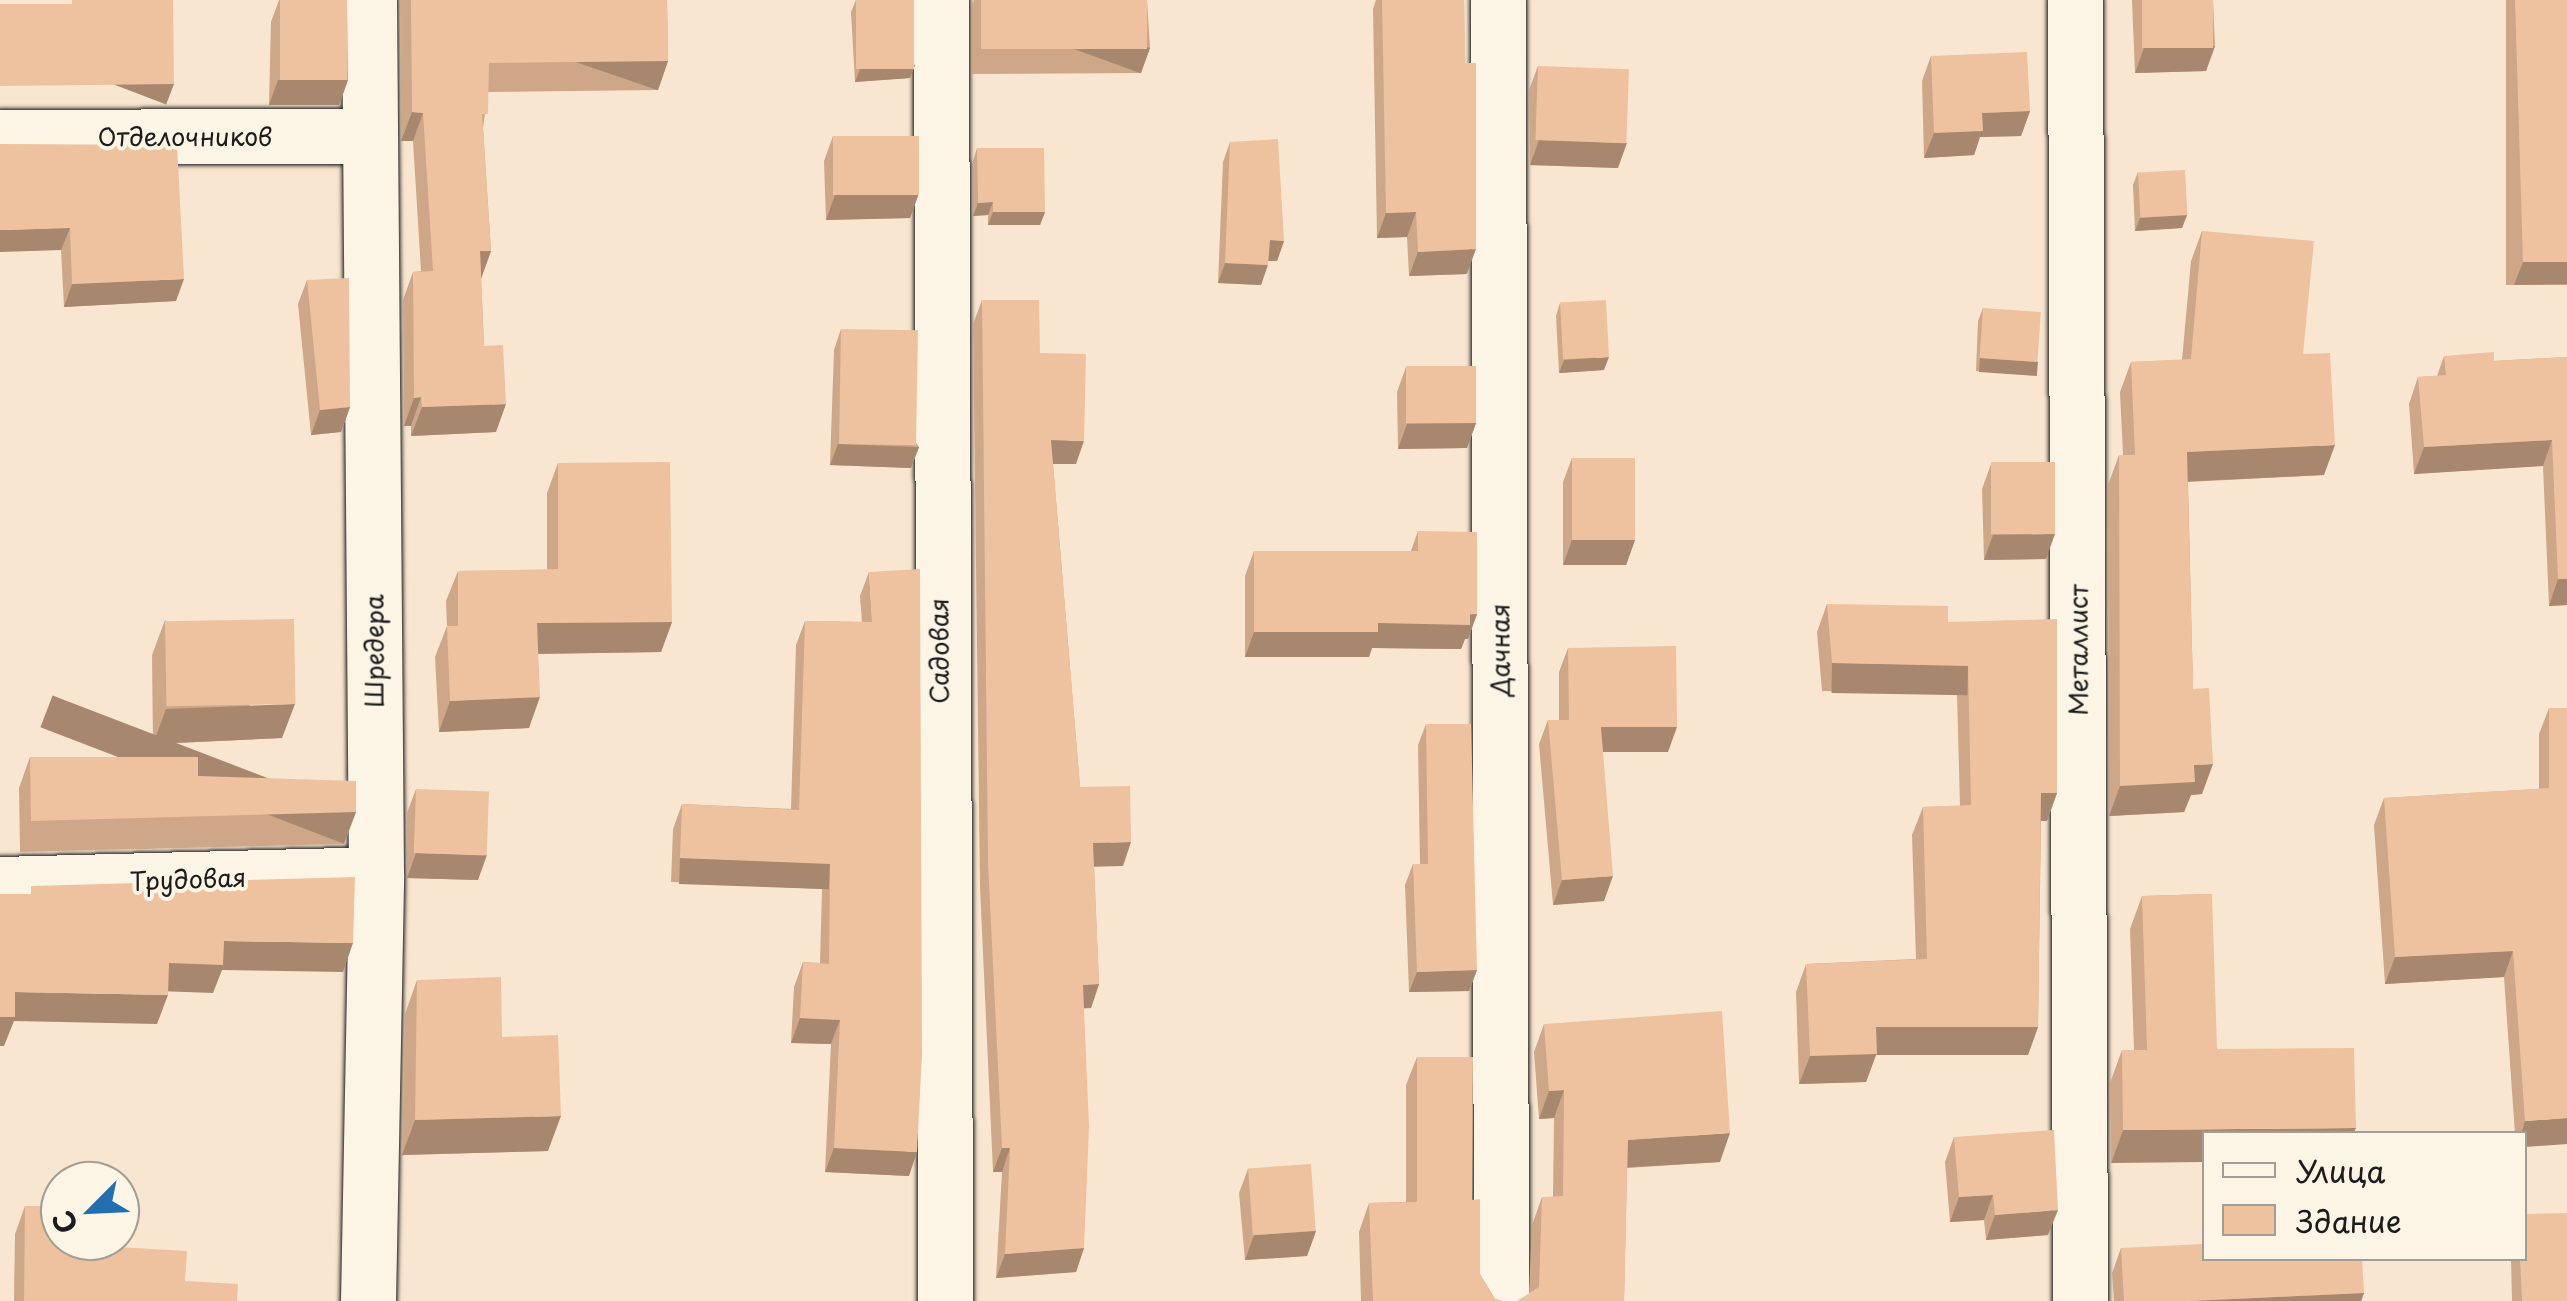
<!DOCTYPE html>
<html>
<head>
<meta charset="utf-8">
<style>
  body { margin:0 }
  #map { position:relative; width:2567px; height:1301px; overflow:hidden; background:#f8e6d0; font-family:"Playpen Sans",sans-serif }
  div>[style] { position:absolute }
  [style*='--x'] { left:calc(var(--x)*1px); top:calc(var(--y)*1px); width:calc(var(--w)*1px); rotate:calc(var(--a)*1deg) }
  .roads { filter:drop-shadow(0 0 2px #1c1c1c) drop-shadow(0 0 2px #1c1c1c) }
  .minor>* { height:55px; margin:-27.5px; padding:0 27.5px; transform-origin:27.5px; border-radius:27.5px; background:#fcf5e5 }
  .wall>* { inset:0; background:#cda788; transform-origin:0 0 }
  .shaded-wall>* { inset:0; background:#a7886f; transform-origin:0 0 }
  .building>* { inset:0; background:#eec29e; transform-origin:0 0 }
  span { translate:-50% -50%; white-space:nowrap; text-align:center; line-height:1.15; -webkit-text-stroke:8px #fcf5e5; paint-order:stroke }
  .street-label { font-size:25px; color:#1c1c1c }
  .legend { position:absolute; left:2202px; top:1131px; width:325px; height:130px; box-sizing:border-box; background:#fcf5e5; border:2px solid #a29e95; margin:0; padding:12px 18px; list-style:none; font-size:30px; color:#1c1c1c }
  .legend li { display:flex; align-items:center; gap:20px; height:50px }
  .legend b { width:50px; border:2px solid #a29e95 }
  .north { position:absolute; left:40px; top:1161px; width:100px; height:100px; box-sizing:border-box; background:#fcf5e5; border:2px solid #a29e95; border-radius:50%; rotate:246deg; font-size:28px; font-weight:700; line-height:40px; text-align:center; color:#1c1c1c }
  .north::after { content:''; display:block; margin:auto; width:35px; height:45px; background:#1f6fb2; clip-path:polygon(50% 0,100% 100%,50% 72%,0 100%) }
</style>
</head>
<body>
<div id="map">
  <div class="roads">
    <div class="minor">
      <div style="--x:941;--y:0;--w:1301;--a:89.82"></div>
      <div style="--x:1498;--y:0;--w:1301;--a:89.87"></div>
      <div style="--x:2075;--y:0;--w:1301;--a:89.78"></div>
      <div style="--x:0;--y:137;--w:370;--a:-0.2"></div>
      <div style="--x:0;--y:884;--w:376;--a:-1.5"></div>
      <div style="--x:368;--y:1301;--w:427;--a:-88.9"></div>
      <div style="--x:376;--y:874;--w:874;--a:-90.46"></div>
    </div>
  </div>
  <div class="wall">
    <div style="clip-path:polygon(279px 0,347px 0,348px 80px,339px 105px,269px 105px,271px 22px)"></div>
    <div style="clip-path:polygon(400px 0,667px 0,668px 61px,658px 90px,488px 92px,483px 128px,491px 251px,481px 278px,484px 346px,496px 432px,411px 436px,411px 426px,404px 426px,403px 300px,413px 272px,421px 271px,413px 141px,401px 141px)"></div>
    <div style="clip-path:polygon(856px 0,915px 65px,910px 78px,855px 82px,851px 12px)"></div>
    <div style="clip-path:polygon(974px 0,1147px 0,1150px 48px,1141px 73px,972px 74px,972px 5px)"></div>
    <div style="clip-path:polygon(1376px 0,1464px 0,1467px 274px,1409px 276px,1407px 237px,1377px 238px,1373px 9px)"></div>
    <div style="clip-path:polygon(2132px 0,2213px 0,2215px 46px,2206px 71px,2135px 73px)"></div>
    <div style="left:2506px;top:0;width:61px;height:285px"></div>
    <div style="clip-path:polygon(1931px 56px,2030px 111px,2021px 136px,1980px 137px,1974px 155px,1924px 158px,1922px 81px)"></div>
    <div style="clip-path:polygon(1538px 66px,1618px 168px,1530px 165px,1529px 90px)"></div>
    <div style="clip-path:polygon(833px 136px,919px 193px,910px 218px,826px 220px,824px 161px)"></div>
    <div style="clip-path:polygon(1230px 142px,1284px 241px,1277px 261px,1268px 261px,1261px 285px,1218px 283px,1223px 162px)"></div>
    <div style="clip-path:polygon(0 144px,176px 301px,64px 307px,61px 250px)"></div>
    <div style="clip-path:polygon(977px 148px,1045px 212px,1040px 225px,988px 225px,988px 215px,973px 216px,973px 161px)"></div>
    <div style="clip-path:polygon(2138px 172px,2187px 215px,2182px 228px,2135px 231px,2133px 185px)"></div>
    <div style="clip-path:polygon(2202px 231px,2303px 354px,2324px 475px,2188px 482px,2193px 689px,2202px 794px,2191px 795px,2184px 812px,2109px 816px,2108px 485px,2119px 455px,2123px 455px,2120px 392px,2131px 362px,2182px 360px,2191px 261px)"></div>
    <div style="clip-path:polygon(307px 280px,350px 407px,341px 432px,311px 435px,298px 304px)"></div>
    <div style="clip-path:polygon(982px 300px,1040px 353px,1076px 464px,1053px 464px,1080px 787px,1123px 866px,1094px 866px,1099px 984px,1091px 1008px,1084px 1008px,1084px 1248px,1076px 1272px,996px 1278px,1002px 1172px,993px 1172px,980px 887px,973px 324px)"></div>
    <div style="clip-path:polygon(1560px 303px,1604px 370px,1559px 373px,1556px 316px)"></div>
    <div style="clip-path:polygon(1983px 308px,2038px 362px,2034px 375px,1976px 371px,1978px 321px)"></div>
    <div style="clip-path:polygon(841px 329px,919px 447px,911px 468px,830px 465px,834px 350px)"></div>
    <div style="clip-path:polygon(2444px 356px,2494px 361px,2567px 357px,2567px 605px,2549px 606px,2543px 466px,2414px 474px,2409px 404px,2418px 377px,2437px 376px)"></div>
    <div style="clip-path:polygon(1406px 367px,1476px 423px,1467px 448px,1398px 449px,1397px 392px)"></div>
    <div style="clip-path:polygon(1572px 458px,1635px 540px,1626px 565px,1563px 565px,1563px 482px)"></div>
    <div style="clip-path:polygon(558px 463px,672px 622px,661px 652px,538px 654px,529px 728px,439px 732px,435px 657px,447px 626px,446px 601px,458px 571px,547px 570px,547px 493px)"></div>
    <div style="clip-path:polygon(1991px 464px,2046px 559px,1984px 560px,1982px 489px)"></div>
    <div style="clip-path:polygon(1418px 531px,1477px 614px,1468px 639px,1465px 639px,1461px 649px,1372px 648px,1369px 657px,1245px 657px,1245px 576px,1254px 551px,1411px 551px)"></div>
    <div style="clip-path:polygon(869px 572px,909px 1176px,825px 1172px,831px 1044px,791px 1043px,794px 987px,803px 962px,820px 963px,822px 889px,671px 882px,673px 829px,682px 804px,791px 809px,796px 645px,805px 621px,862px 622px,860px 596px)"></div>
    <div style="clip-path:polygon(1827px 604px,1948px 622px,2057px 793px,2047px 821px,2041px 821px,2038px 1027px,2028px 1055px,1876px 1055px,1866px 1082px,1799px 1084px,1796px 992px,1806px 964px,1916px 959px,1912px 835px,1923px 807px,1960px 806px,1957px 694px,1822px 691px,1817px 632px)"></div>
    <div style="clip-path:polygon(165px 620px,282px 738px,153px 744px,152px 655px)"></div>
    <div style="clip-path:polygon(1568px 648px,1668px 752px,1603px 752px,1604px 901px,1553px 905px,1539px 744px,1548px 720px,1559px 720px,1559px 672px)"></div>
    <div style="clip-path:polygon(2549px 708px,2567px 708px,2524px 1134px,2515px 1134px,2504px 977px,2385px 984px,2374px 825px,2384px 798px,2539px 789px,2539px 734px)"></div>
    <div style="clip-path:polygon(1426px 724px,1477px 970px,1469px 991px,1409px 992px,1405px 885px,1413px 864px,1420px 864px,1418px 745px)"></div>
    <div style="clip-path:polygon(30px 757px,198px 776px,356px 812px,344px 844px,20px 852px,19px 788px)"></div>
    <div style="clip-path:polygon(416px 789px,478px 880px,407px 878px,407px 813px)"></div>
    <div style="clip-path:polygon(2212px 894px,2111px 1163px,2110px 1083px,2122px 1050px,2134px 1050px,2130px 929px,2142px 896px)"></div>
    <div style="clip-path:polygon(417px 980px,502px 1037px,548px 1151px,402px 1155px,405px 1014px)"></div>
    <div style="clip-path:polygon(1544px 1024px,1720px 1162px,1627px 1168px,1624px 1301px,1529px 1293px,1532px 1225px,1542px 1197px,1553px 1197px,1554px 1118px,1539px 1119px,1534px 1052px)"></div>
    <div style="clip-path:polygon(1417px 1057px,1472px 1200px,1480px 1274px,1495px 1299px,1502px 1301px,1361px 1301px,1359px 1232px,1369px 1203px,1406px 1202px,1406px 1085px)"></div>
    <div style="clip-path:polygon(1954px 1137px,2048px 1235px,1986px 1240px,1984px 1220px,1950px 1222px,1945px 1162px)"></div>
    <div style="clip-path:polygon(1248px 1169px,1316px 1231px,1307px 1256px,1245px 1260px,1239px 1193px)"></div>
    <div style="clip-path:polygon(25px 1206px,117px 1247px,185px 1281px,237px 1301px,14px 1301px,15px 1234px)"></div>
    <div style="clip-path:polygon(2121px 1248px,2364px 1293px,2361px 1301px,2114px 1301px,2112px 1273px)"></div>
    <div style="clip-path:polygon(2511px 1258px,2524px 1258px,2567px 1301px,2512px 1301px)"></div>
  </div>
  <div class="shaded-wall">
    <div style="clip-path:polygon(2215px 46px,2206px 71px,2135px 73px,2144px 48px)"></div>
    <div style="left:1150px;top:48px;width:27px;height:168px;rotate:110deg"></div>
    <div style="left:668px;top:61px;width:31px;height:179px;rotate:109deg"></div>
    <div style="clip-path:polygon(915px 65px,910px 78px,855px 82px,860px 69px)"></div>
    <div style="clip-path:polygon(278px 80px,348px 80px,339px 105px,269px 105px)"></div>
    <div style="left:174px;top:84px;width:22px;height:174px;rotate:111deg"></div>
    <div style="clip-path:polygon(2030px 111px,2021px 136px,1980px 137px,1974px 155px,1924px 158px,1934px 133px,1982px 113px)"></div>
    <div style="clip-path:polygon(412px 112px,423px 113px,413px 141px,401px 141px)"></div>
    <div style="clip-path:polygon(1539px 140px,1627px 143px,1618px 168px,1530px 165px)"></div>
    <div style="clip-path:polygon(919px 193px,910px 218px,826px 220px,835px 195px)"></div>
    <div style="clip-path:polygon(993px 202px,988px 215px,973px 216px,978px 203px)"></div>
    <div style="clip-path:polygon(993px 212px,1045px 212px,1040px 225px,988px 225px)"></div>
    <div style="clip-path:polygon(1416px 212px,1407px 237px,1377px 238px,1386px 213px)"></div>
    <div style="clip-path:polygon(2187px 215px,2182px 228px,2135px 231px,2140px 218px)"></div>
    <div style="clip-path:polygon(70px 228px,61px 250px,0 252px,0 230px)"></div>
    <div style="clip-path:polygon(1270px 240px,1284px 241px,1277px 261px,1262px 261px)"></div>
    <div style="clip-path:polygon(1476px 249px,1467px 274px,1409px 276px,1418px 252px)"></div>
    <div style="clip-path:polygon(480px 251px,491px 251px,481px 279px)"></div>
    <div style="clip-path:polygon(2523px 262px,2567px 262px,2567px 284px,2514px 285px)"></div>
    <div style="clip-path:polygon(1225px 263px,1268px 265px,1261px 285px,1218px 283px)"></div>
    <div style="clip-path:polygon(184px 279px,176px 301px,64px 307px,72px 284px)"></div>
    <div style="clip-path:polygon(1609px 357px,1604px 370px,1559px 373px,1564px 360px)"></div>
    <div style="left:1980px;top:358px;width:58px;height:14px;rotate:4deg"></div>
    <div style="clip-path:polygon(421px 397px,411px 426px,404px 426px,414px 398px)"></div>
    <div style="clip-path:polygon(506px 404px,496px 432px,411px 436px,422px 407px)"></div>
    <div style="clip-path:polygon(350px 407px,341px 432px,311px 435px,320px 410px)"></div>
    <div style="clip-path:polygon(1476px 423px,1467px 448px,1398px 449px,1407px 424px)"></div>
    <div style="clip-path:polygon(1051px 440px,1084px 441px,1076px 464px,1042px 464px)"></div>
    <div style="clip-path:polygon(2552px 440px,2543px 466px,2414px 474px,2424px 447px)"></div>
    <div style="clip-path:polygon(838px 444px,919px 447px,911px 468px,830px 465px)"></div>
    <div style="clip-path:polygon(2335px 445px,2324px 475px,2176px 482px,2187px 452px)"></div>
    <div style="clip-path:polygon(2055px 534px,2046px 559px,1984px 560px,1993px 535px)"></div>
    <div style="clip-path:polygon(1572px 540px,1635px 540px,1626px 565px,1563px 565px)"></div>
    <div style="clip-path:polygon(2558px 579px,2567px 579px,2567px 605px,2549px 606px)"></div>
    <div style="clip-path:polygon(1477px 614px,1468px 639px,1465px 639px,1461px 649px,1372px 648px,1369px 657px,1245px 657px,1254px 632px)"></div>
    <div style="clip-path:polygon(672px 622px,661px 652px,526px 654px,537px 623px)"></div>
    <div style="left:1832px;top:663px;width:136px;height:30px;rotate:1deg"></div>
    <div style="clip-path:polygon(540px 697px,529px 728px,439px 732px,450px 701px)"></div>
    <div style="clip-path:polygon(295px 704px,282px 738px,153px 744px,166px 709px)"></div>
    <div style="clip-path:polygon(1601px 727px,1677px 727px,1668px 752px,1592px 752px)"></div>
    <div style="clip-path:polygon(2213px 764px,2202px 794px,2191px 795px,2184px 812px,2109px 816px,2120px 786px,2194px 765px)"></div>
    <div style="clip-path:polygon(2041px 793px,2057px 793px,2047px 821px,2031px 821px)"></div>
    <div style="left:356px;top:812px;width:34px;height:325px;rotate:111deg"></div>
    <div style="clip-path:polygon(1131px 842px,1123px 866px,1085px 867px,1093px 843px)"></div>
    <div style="clip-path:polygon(416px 853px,487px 855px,478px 880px,407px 878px)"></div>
    <div style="left:680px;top:858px;width:150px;height:26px;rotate:2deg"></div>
    <div style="clip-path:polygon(1613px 876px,1604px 901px,1553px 905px,1562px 880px)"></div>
    <div style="clip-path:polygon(224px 941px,353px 943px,343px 972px,222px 970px,213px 993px,158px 991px,169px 963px)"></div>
    <div style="clip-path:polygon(2513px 951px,2504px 977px,2385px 984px,2395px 957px)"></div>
    <div style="clip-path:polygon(1477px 970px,1469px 991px,1409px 992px,1417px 972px)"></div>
    <div style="clip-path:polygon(1099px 984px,1091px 1008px,1074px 1009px,1083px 985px)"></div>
    <div style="clip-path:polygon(15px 992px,168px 995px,157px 1024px,14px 1021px,4px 1046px,0 1046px,0 1017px)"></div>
    <div style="clip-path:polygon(800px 1018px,840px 1020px,831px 1044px,791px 1043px)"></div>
    <div style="clip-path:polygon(1876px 1027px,2038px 1027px,2028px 1055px,1876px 1055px,1866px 1082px,1799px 1084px,1810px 1056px)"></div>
    <div style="clip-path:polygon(1564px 1090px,1554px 1118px,1539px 1119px,1549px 1091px)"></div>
    <div style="clip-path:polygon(561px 1116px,548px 1151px,402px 1155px,415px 1120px)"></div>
    <div style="clip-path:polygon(2567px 1118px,2567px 1144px,2524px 1147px,2524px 1134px,2521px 1134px,2525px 1121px)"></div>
    <div style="clip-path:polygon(2356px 1128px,2353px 1134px,2204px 1134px,2204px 1162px,2111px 1163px,2123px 1130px)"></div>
    <div style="clip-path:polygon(1730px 1133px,1720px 1162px,1618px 1168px,1628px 1140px)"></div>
    <div style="clip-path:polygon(834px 1148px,917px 1152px,909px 1176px,825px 1172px)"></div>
    <div style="clip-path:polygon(1002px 1148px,1010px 1148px,1002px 1172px,993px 1172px)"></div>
    <div style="clip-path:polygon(1993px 1195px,1984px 1220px,1950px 1222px,1959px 1197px)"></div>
    <div style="clip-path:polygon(2058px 1210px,2048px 1235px,1986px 1240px,1995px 1215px)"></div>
    <div style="clip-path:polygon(1316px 1231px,1307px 1256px,1245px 1260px,1254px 1235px)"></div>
    <div style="clip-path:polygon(1084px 1248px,1076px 1272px,996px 1278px,1005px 1254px)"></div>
    <div style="clip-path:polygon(2364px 1293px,2361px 1301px,2189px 1301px)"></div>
  </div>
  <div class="building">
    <div style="clip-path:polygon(72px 0,173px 0,174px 84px,0 86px,0 4px,72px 4px)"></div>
    <div style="left:280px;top:0;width:67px;height:80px"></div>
    <div style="clip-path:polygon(411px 0,667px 0,668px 61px,489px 63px,488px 114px,482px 114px,491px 251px,480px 251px,484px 346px,503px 345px,506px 404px,422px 407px,421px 397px,414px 398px,413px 272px,433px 271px,423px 113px,412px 112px)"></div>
    <div style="left:856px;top:0;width:58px;height:69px"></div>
    <div style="left:981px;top:0;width:166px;height:49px"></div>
    <div style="clip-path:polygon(1382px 0,1464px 0,1465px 63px,1476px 63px,1476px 249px,1418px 252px,1416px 212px,1386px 213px)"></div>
    <div style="left:2142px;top:0;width:71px;height:48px"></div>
    <div style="clip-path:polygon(2515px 0,2567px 0,2567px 262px,2523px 262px)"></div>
    <div style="clip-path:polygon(2027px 52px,2030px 111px,1982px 113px,1983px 131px,1934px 133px,1931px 56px)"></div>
    <div style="left:1538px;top:66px;width:91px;height:74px;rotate:2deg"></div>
    <div style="left:833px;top:136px;width:86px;height:59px"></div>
    <div style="clip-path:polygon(1278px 139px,1284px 241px,1270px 240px,1268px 265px,1225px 263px,1230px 142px)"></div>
    <div style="clip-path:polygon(0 144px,177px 145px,184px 279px,72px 284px,70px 228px,0 230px)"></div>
    <div style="clip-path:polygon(977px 148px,1044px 148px,1045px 212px,993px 212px,993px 202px,978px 203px)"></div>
    <div style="left:2185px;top:170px;width:45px;height:47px;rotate:87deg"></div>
    <div style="clip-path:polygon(2202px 231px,2314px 241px,2303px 354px,2330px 353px,2335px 445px,2187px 452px,2193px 689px,2209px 688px,2213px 764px,2194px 765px,2195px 782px,2120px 786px,2119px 455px,2135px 455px,2131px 362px,2191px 359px)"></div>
    <div style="clip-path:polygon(349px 278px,350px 407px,320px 410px,307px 280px)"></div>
    <div style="clip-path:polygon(982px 300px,1039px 300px,1040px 353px,1086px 354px,1084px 441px,1051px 440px,1080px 787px,1130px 786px,1131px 842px,1093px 843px,1099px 984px,1083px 985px,1089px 1126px,1084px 1248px,1005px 1254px,1010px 1148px,1002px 1148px,988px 863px)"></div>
    <div style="left:1606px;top:300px;width:57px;height:46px;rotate:87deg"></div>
    <div style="left:1983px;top:308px;width:58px;height:50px;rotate:4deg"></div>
    <div style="left:841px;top:329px;width:77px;height:115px;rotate:1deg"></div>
    <div style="clip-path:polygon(2494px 352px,2494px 361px,2567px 357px,2567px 579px,2558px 579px,2552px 440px,2424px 447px,2418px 377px,2446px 375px,2444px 356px)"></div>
    <div style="left:1476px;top:366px;width:57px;height:70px;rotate:90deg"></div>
    <div style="left:1572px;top:458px;width:63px;height:82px"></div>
    <div style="clip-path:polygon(670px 462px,672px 622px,537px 623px,540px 697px,450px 701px,447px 626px,458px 626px,458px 571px,558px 569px,558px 463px)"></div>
    <div style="left:2055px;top:462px;width:72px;height:64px;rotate:90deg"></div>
    <div style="clip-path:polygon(1418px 531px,1477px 532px,1477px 614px,1470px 614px,1470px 625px,1378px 623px,1378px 632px,1254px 632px,1254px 551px,1418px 551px)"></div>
    <div style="clip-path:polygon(920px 569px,922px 1054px,917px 1152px,834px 1148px,840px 1020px,800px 1018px,803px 962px,829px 964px,830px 864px,680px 858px,682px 804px,799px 810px,805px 621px,872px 622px,869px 572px)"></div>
    <div style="clip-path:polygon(1827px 604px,1948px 606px,1948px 622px,2057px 619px,2057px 793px,2041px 793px,2038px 1027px,1876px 1027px,1877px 1054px,1810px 1056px,1806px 964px,1927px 959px,1923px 807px,1971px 805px,1968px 666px,1832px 663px)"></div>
    <div style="left:294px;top:619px;width:85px;height:129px;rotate:89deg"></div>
    <div style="clip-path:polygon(1676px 646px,1677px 727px,1601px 727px,1613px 876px,1562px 880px,1548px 720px,1569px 720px,1568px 648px)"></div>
    <div style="clip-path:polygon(2549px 708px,2567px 708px,2567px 1118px,2525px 1121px,2513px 951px,2395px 957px,2384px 798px,2549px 788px)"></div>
    <div style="clip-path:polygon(1426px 724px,1471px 724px,1477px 970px,1417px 972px,1413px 864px,1428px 864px)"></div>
    <div style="clip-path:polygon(30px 757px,198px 757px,198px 776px,356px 781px,356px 812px,31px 821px)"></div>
    <div style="left:416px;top:789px;width:73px;height:64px;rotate:2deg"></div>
    <div style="clip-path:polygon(355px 877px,353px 943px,224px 941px,223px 965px,169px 963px,168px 995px,15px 992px,15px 1017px,0 1017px,0 894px,31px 894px,31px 886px)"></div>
    <div style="clip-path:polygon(2212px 894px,2217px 1049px,2354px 1048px,2356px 1128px,2123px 1130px,2122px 1050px,2147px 1050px,2142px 896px)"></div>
    <div style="clip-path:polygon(501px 977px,502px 1037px,558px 1035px,561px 1116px,415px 1120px,417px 980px)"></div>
    <div style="clip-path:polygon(1722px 1011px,1730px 1133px,1628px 1140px,1624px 1301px,1517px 1301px,1539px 1287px,1542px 1197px,1563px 1196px,1564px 1090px,1549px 1091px,1544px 1024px)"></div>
    <div style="clip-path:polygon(1417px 1057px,1473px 1057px,1472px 1200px,1480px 1199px,1480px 1274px,1495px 1299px,1502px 1301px,1373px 1301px,1369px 1203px,1417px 1202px)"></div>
    <div style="clip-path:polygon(2054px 1130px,2058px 1210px,1995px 1215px,1993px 1195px,1959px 1197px,1954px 1137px)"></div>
    <div style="left:1311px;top:1164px;width:67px;height:63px;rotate:86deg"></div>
    <div style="clip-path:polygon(25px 1206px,60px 1206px,60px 1241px,117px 1241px,117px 1247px,187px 1251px,185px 1281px,238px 1284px,237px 1301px,24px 1301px)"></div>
    <div style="clip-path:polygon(2567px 1213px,2567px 1301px,2522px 1301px,2520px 1258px,2524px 1258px,2524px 1214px)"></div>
    <div style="clip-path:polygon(2204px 1244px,2204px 1258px,2362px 1258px,2364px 1293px,2189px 1301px,2124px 1301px,2121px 1248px)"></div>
  </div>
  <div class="street-label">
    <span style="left:185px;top:136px">Отделочников</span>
    <span style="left:1500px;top:650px;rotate:-90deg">Дачная</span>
    <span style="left:2078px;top:650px;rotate:-90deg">Металлист</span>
    <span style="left:374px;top:651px;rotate:-90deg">Шредера</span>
    <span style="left:939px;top:651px;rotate:-90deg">Садовая</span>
    <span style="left:188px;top:879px;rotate:-2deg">Трудовая</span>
  </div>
  <ul class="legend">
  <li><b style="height:12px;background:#fcf5e5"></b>Улица</li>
  <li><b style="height:28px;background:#eec29e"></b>Здание</li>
  </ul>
  <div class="north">С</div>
</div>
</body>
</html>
